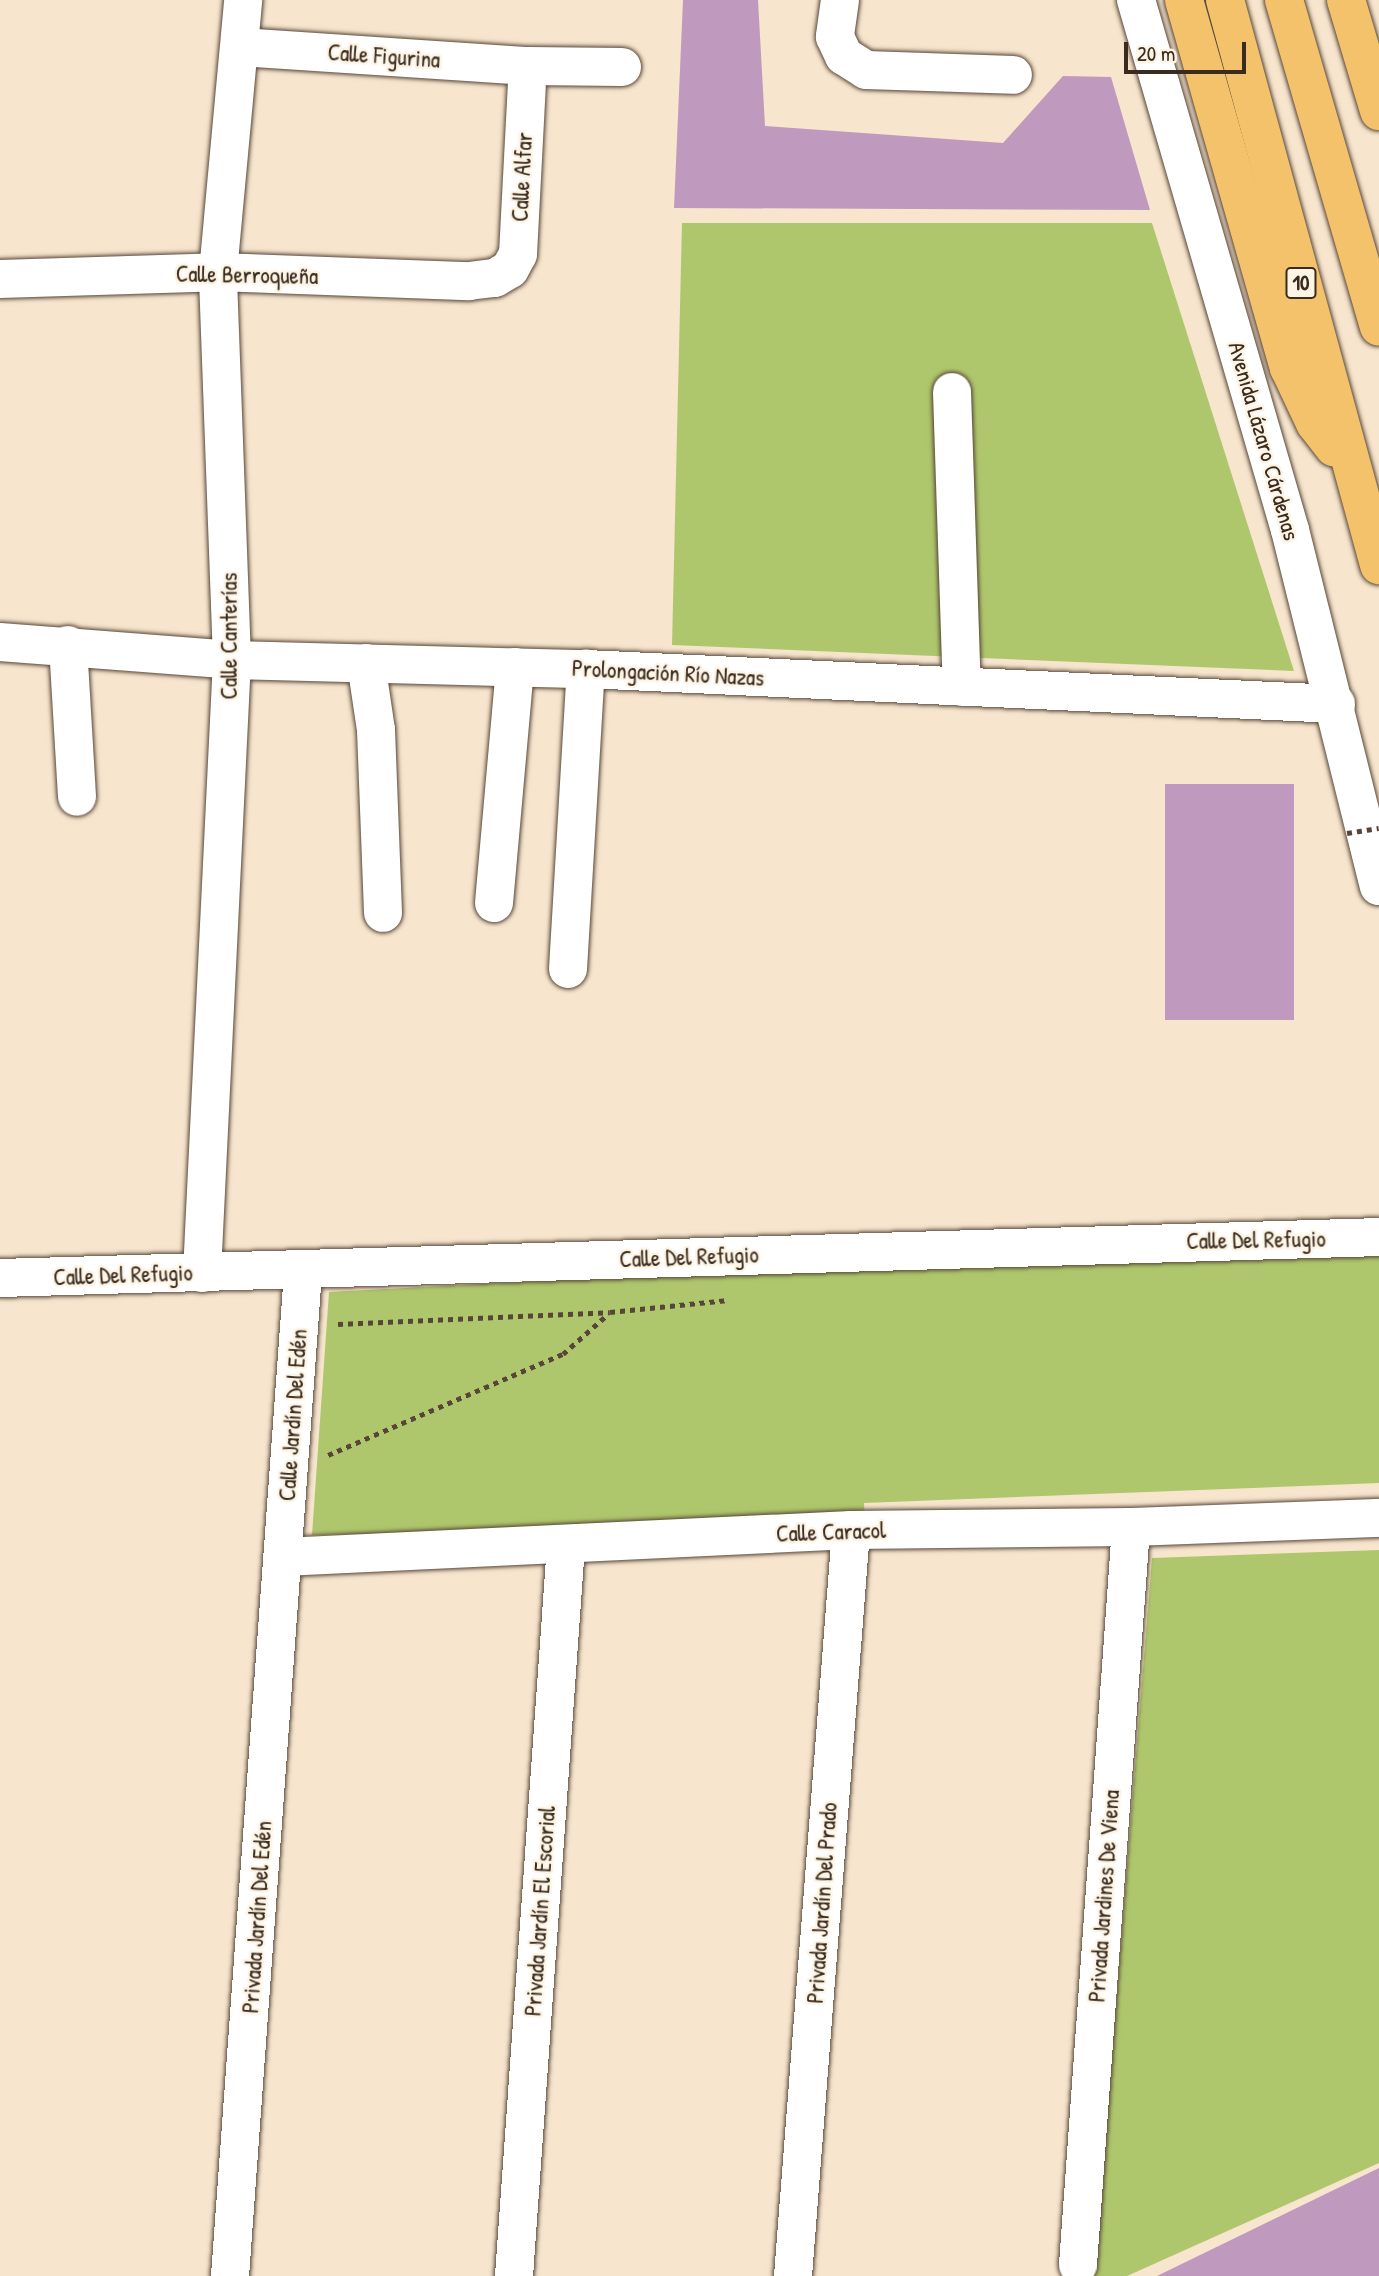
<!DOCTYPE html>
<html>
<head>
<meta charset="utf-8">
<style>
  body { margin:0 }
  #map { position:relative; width:1379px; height:2276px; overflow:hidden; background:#f7e5cd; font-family:"Patrick Hand",sans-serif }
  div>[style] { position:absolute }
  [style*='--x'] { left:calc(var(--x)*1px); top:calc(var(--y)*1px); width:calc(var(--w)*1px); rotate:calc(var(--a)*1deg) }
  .green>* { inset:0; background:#afc76c }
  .building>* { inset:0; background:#bf9abe; transform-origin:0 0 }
  .path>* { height:4.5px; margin-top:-2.25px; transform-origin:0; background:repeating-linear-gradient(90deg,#574638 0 5px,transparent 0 10px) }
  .roads { filter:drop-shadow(0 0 2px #574638) drop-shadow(0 0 2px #574638) }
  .minor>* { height:38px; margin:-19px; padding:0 19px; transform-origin:19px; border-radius:19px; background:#fff }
  .highway>* { height:38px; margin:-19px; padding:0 19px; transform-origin:19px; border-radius:19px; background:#f4c26a }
  .path-bridge>* { height:4.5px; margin-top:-2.25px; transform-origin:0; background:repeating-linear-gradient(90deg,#574638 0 5px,transparent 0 10px) }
  span { translate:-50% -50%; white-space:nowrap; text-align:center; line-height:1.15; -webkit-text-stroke:5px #fcf5e5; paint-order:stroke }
  .shield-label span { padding:2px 5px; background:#fcf5e5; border:2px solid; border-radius:5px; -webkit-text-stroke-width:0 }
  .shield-label { font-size:21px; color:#3b2a1e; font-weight:700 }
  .street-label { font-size:23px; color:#3b2a1e }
  .scale { position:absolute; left:1124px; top:42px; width:122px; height:32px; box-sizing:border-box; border:4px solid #3b2a1e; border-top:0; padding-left:9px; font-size:21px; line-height:24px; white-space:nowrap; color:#3b2a1e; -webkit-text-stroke:5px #fcf5e5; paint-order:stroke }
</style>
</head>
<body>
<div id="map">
  <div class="green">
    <div style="clip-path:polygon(682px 223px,1152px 223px,1294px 671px,672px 645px)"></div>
    <div style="clip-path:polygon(1379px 1256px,1379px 1483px,864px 1503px,865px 1525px,312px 1535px,329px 1292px,655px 1275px)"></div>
    <div style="clip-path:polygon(1379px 1550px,1379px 2163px,1127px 2276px,1094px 2276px,1152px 1558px)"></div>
  </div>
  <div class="building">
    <div style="clip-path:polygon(683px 0,758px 0,765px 126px,1003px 143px,1063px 76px,1111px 77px,1150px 210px,674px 208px)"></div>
    <div style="left:1165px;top:784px;width:129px;height:236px"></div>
    <div style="clip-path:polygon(1379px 2168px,1379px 2276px,1157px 2276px)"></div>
  </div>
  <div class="path">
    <div style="--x:338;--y:1324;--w:272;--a:-2.5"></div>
    <div style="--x:610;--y:1312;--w:119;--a:-5.8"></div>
    <div style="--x:328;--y:1455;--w:256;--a:-23.3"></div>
    <div style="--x:563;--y:1354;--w:60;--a:-41.6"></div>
  </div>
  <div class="roads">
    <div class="minor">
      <div style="--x:840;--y:0;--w:37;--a:98"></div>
      <div style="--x:835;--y:37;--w:21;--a:65"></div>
      <div style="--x:844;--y:56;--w:26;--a:32"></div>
      <div style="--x:866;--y:70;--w:147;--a:1.9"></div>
      <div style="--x:1136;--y:0;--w:552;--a:73.8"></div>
      <div style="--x:1290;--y:530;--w:367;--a:76"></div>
      <div style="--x:240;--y:47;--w:289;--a:3.8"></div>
      <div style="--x:528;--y:66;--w:94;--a:0.6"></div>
      <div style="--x:0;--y:279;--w:218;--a:-1.8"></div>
      <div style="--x:218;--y:272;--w:251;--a:2.1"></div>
      <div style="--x:469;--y:281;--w:26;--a:-7"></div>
      <div style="--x:495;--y:278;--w:17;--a:-31"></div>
      <div style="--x:510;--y:269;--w:17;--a:-62"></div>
      <div style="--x:518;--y:254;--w:188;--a:-87"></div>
      <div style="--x:952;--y:392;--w:295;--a:88.1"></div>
      <div style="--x:0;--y:642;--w:233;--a:4.4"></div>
      <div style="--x:232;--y:660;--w:354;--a:1.5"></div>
      <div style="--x:586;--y:669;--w:751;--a:2.67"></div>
      <div style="--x:68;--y:645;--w:152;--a:86.6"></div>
      <div style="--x:366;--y:663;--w:68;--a:81.5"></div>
      <div style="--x:376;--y:730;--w:183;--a:87.8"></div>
      <div style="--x:494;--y:903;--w:237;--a:-84.9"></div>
      <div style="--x:568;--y:969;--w:301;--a:-86.6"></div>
      <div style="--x:202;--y:1273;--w:614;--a:-87.2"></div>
      <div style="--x:232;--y:660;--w:388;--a:-92.1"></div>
      <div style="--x:218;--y:272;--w:273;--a:-84.7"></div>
      <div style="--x:0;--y:1278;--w:1380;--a:-1.7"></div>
      <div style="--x:283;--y:1557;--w:569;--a:-2.72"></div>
      <div style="--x:851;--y:1530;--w:280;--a:-0.6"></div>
      <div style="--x:1131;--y:1527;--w:248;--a:-2.1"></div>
      <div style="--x:1078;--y:2265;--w:740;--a:-85.89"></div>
      <div style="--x:230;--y:2276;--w:1007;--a:-85.84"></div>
      <div style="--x:514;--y:2276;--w:732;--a:-85.93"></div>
      <div style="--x:793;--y:2276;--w:748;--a:-85.55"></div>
    </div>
    <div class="highway">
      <div style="--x:1184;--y:0;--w:383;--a:74.1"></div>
      <div style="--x:1289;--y:368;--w:61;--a:64.7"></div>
      <div style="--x:1315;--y:423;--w:31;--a:52"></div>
      <div style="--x:1225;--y:0;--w:586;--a:74.75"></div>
      <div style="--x:1284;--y:0;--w:340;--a:73.8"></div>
      <div style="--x:1346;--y:0;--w:116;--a:73.4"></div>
    </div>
  </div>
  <div class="path-bridge">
    <div style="--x:1347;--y:833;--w:32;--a:-9"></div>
  </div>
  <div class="shield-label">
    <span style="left:1301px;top:283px">10</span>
  </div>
  <div class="street-label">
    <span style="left:384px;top:56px;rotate:4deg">Calle Figurina</span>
    <span style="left:522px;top:177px;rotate:-87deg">Calle Alfar</span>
    <span style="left:247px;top:275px;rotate:1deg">Calle Berroqueña</span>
    <span style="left:1264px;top:441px;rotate:74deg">Avenida Lázaro Cárdenas</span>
    <span style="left:229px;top:636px;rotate:-90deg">Calle Canterías</span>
    <span style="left:668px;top:673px;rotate:3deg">Prolongación Río Nazas</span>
    <span style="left:1256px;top:1240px;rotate:-1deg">Calle Del Refugio</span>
    <span style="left:689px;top:1257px;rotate:-2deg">Calle Del Refugio</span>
    <span style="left:123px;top:1275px;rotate:-2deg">Calle Del Refugio</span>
    <span style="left:293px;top:1415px;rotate:-86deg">Calle Jardín Del Edén</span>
    <span style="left:831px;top:1532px;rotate:-2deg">Calle Caracol</span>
    <span style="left:1104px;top:1896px;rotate:-86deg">Privada Jardines De Viena</span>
    <span style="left:822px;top:1903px;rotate:-86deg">Privada Jardín Del Prado</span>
    <span style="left:540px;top:1911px;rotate:-86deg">Privada Jardín El Escorial</span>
    <span style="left:257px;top:1917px;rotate:-86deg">Privada Jardín Del Edén</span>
  </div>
  <div class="scale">20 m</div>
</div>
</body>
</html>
